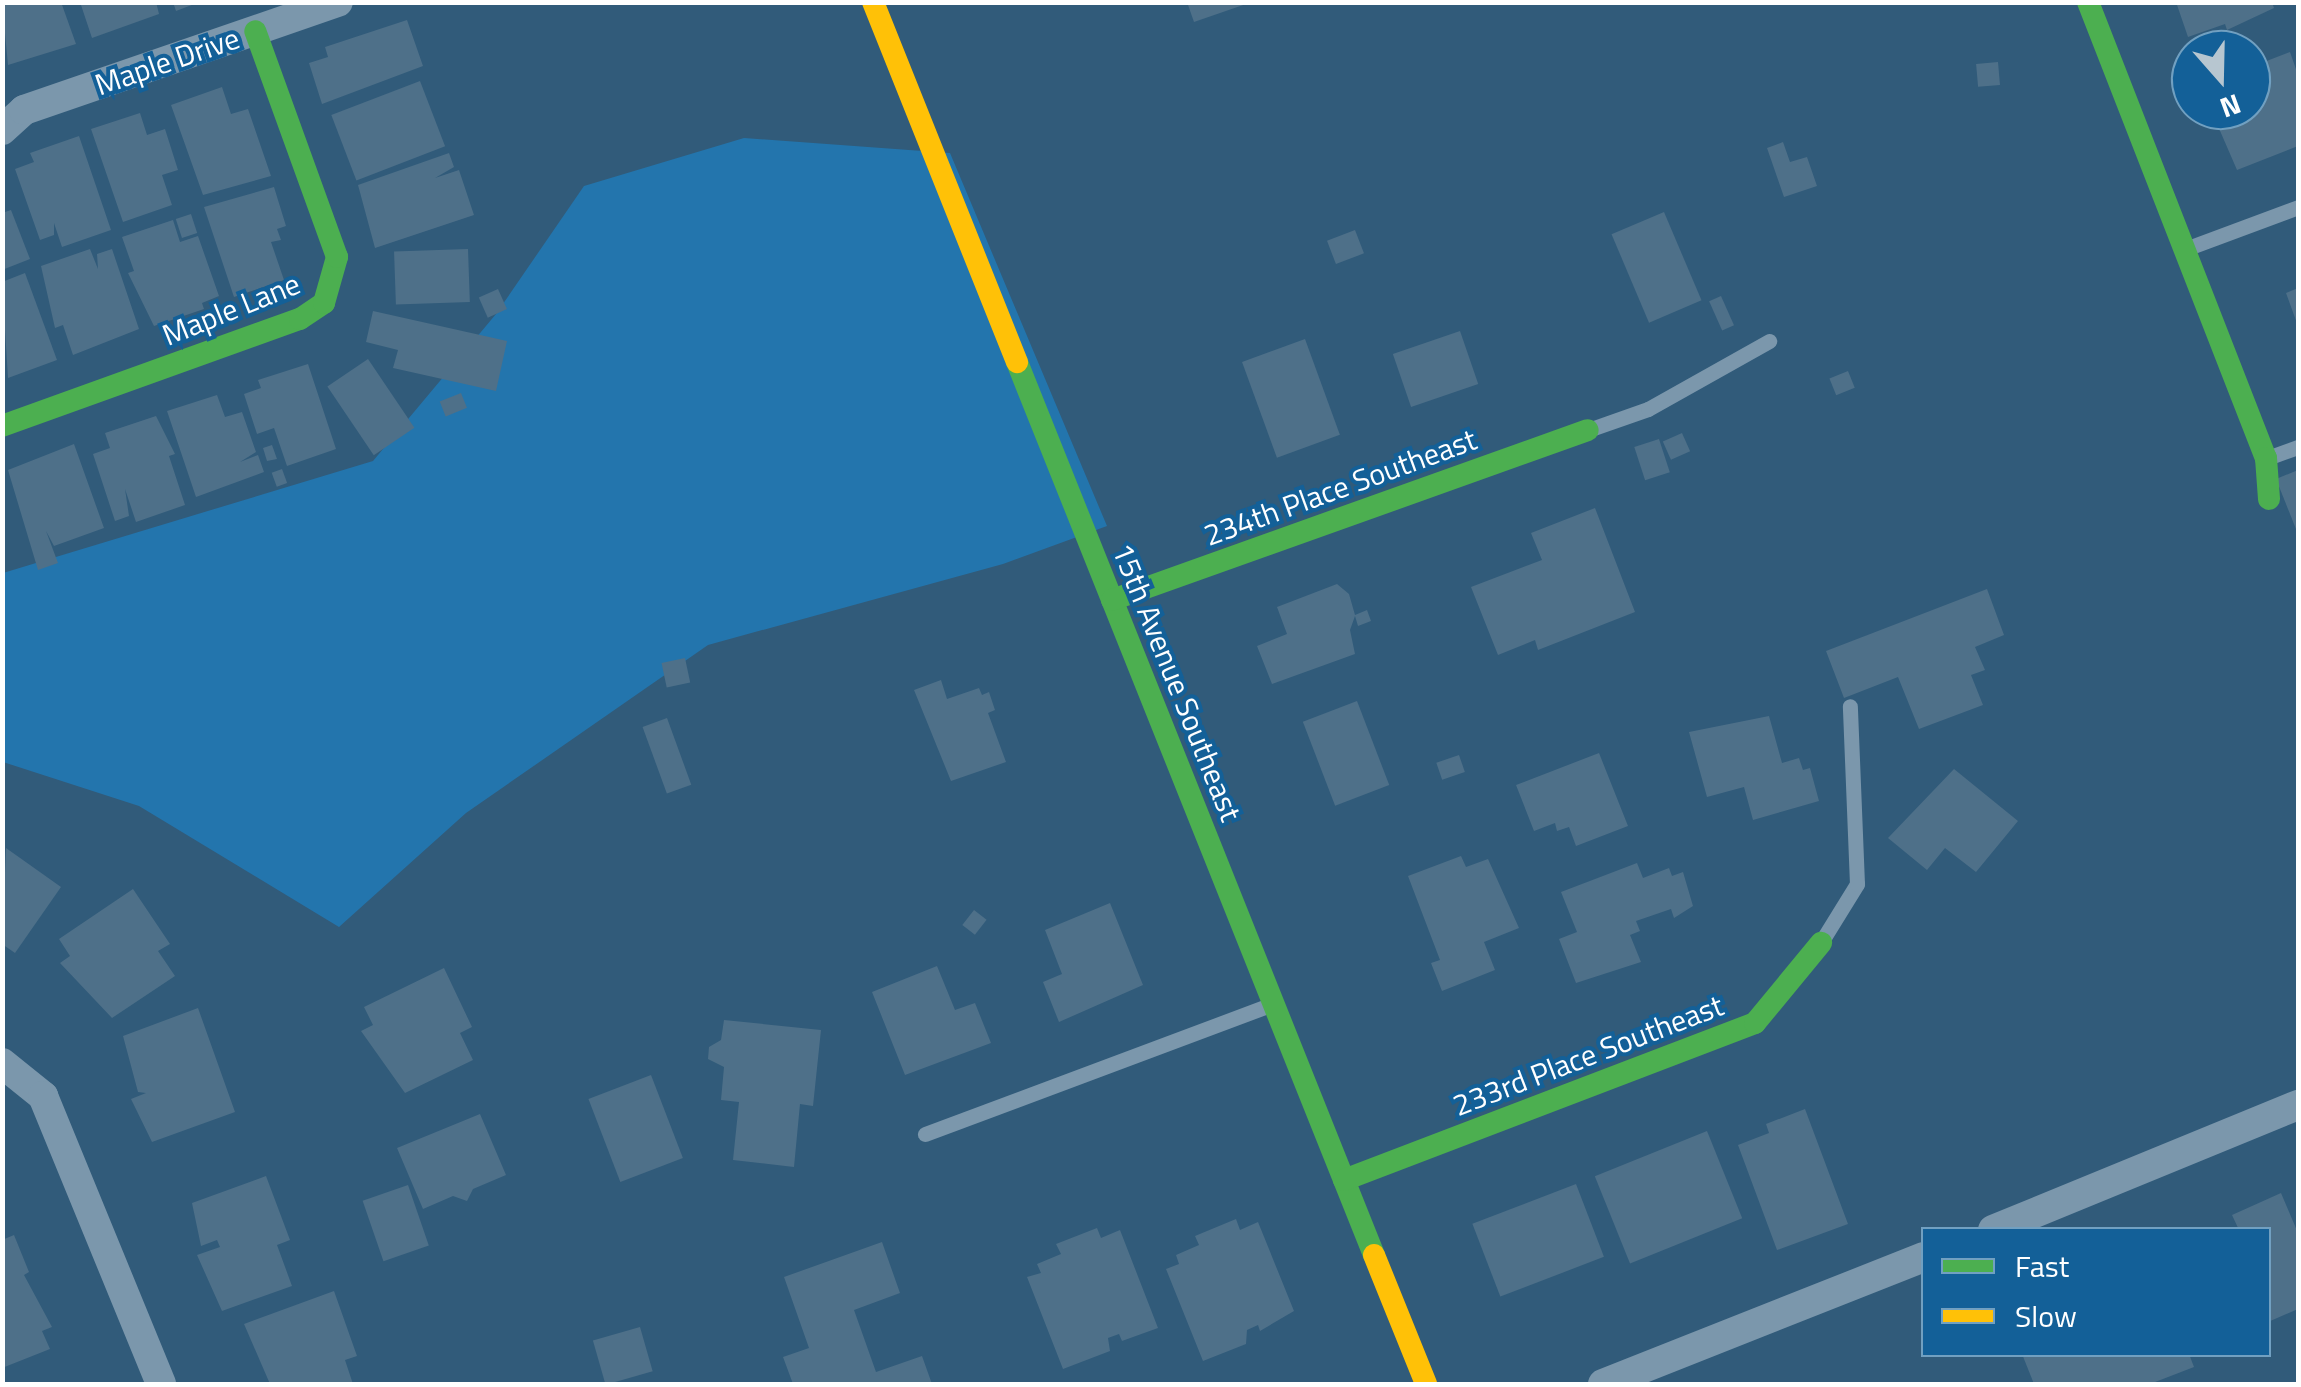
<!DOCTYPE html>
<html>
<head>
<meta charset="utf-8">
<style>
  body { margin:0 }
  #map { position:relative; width:2301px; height:1387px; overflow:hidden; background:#315b7a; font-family:"Titillium Web",sans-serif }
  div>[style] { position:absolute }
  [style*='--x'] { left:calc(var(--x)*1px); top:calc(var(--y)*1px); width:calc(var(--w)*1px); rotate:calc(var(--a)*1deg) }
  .green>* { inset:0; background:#2375ad }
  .building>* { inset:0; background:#4e7089; transform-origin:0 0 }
  .lane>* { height:15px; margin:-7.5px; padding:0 7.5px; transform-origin:7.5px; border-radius:7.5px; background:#7b97ac }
  .street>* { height:30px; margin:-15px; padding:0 15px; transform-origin:15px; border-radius:15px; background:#7b97ac }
  .fast>* { height:22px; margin:-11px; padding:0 11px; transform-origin:11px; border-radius:11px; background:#4caf50 }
  .slow>* { height:22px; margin:-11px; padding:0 11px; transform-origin:11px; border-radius:11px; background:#ffc107 }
  span { translate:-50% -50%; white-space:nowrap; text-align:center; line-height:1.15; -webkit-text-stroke:8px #136098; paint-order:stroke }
  .street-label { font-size:30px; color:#fff }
  .frame { position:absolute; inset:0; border:5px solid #fff; pointer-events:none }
  .legend { position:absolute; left:1921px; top:1227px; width:350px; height:130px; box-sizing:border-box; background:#136098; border:2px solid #71a0c1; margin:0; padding:12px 18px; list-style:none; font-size:30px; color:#fff }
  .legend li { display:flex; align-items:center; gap:20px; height:50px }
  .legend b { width:50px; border:2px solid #71a0c1 }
  .north { position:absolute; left:2171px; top:30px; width:100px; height:100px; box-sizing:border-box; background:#136098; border:2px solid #71a0c1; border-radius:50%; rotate:160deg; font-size:28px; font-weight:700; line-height:40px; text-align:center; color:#fff }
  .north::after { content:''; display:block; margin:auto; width:35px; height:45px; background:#b7c6d0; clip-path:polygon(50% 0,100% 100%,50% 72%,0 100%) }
</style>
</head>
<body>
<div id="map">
  <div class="green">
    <div style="clip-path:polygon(744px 138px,950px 153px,1107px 526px,1003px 564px,708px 645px,466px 813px,339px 927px,139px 806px,3px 762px,3px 573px,373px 461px,496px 314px,584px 186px)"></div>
  </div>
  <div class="building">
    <div style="clip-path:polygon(2px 2px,61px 2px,76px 44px,8px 65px)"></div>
    <div style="clip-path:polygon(80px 2px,156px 2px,159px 14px,92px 38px)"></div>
    <div style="clip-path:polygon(173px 2px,197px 2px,197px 3px,176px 11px)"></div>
    <div style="clip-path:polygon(1187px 2px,1249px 2px,1249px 3px,1194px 22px)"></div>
    <div style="clip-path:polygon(2176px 2px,2272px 2px,2274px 8px,2227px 30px,2225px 24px,2188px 37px)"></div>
    <div style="clip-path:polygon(407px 20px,423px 66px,322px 104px,309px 63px,328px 57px,325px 47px)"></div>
    <div style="clip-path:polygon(2290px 52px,2298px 75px,2298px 146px,2237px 170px,2211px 110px,2251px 110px,2251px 67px)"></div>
    <div style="left:1998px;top:62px;width:23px;height:22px;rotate:85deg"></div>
    <div style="left:420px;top:81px;width:70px;height:95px;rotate:69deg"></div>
    <div style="clip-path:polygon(222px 87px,231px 114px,248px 109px,271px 176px,203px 195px,171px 105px)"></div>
    <div style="clip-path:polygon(140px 113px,147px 135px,165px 129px,178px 170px,162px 175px,172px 205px,123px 222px,91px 129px)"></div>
    <div style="clip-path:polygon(79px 136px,111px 230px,62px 247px,54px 223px,54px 235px,40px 240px,15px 169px,34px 162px,30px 153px)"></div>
    <div style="clip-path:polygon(1783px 142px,1790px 162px,1807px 157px,1817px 186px,1784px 197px,1767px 148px)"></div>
    <div style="clip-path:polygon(449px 153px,454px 167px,435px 178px,459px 170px,474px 215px,375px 248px,358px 185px)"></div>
    <div style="clip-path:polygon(274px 187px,286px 226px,277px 229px,281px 240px,271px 242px,284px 280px,234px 297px,204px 207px)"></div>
    <div style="clip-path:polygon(11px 210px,30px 259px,2px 270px,2px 213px)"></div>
    <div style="left:1664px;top:212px;width:96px;height:57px;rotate:67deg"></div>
    <div style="left:191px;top:214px;width:20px;height:16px;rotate:72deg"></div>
    <div style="clip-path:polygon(173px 220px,180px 242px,198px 236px,219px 296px,202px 303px,204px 309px,154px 326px,128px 273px,134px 271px,122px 237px)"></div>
    <div style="left:1355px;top:230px;width:25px;height:30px;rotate:69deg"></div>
    <div style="clip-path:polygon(90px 249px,98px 269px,97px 254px,112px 249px,139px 329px,73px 355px,63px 325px,55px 328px,41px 266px)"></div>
    <div style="left:468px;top:249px;width:53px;height:74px;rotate:88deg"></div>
    <div style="clip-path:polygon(25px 273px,57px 360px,8px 378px,2px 282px)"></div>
    <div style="clip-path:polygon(2298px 288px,2298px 326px,2286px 293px)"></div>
    <div style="left:498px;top:289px;width:22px;height:21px;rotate:66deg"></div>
    <div style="left:1721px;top:296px;width:32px;height:13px;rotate:66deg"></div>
    <div style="clip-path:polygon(373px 311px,507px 341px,496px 391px,393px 368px,398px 350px,366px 342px)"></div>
    <div style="left:1460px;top:331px;width:56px;height:71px;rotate:71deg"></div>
    <div style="left:1305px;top:339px;width:102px;height:67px;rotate:70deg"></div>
    <div style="left:368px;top:359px;width:83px;height:49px;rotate:56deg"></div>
    <div style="clip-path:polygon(308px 364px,336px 449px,287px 466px,274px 428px,257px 434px,244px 394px,261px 388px,258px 380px)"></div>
    <div style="left:1848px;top:371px;width:18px;height:20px;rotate:68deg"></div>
    <div style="left:461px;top:393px;width:16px;height:23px;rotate:68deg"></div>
    <div style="clip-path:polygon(217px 395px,225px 417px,242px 412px,256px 452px,240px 462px,258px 455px,264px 472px,196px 497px,167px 411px)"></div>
    <div style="clip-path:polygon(156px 416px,175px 454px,169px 456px,185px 505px,136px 522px,125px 489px,129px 516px,115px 521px,93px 454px,110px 448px,105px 433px)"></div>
    <div style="left:1682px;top:433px;width:20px;height:21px;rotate:66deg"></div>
    <div style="left:1659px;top:439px;width:35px;height:26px;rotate:72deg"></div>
    <div style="clip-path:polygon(74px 444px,104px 528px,54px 546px,46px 531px,58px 563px,38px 570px,8px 470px)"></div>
    <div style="clip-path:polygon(272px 445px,277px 459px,267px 461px,263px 448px)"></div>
    <div style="left:282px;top:469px;width:15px;height:11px;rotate:70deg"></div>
    <div style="clip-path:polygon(2298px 470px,2298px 534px,2276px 479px)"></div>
    <div style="clip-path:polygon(1595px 508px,1635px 612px,1538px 650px,1535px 640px,1498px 655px,1471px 587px,1542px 560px,1531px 533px)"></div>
    <div style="clip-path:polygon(1337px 584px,1349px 594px,1355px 615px,1367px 610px,1371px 621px,1358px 626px,1355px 616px,1350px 630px,1355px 654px,1272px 684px,1257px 646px,1287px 634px,1277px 607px)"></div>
    <div style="clip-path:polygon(1987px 589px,2004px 635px,1975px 647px,1985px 670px,1971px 675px,1983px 705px,1919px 729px,1898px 677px,1844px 698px,1826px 651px)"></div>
    <div style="left:685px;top:658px;width:25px;height:24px;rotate:78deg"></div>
    <div style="clip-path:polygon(941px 680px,947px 699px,979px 688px,982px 695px,989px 692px,995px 710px,988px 713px,1006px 762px,951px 781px,914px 690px)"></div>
    <div style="left:1357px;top:701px;width:90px;height:58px;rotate:69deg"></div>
    <div style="clip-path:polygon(1769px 716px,1782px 763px,1799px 758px,1803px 770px,1810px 768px,1819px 801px,1753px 820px,1744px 787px,1707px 797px,1689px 732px)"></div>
    <div style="left:667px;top:718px;width:71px;height:26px;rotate:70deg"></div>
    <div style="clip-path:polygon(1599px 753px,1628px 826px,1576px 846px,1569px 827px,1557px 831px,1555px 823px,1534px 831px,1516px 785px)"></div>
    <div style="left:1459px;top:755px;width:18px;height:24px;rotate:71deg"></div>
    <div style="clip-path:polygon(1954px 769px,2018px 821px,1976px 872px,1945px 848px,1927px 870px,1888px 838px)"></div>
    <div style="clip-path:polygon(6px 848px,61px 887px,15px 953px,2px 944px)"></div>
    <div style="clip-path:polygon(1461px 856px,1466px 867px,1488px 859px,1519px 928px,1484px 942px,1495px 970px,1442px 991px,1431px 963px,1440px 960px,1408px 876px)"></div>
    <div style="clip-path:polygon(1637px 863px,1643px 878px,1669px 868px,1672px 876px,1683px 872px,1693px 906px,1674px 918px,1671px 909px,1636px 921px,1640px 931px,1630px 935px,1641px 962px,1576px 983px,1559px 939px,1577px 932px,1561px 892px)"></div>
    <div style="clip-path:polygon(133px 889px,170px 944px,158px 951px,175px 976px,112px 1018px,60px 963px,70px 956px,59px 939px)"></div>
    <div style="clip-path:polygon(1110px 903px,1143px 985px,1059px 1022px,1043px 982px,1062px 974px,1045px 930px)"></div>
    <div style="left:974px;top:910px;width:16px;height:19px;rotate:38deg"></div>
    <div style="clip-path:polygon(937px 966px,955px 1010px,975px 1003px,991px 1043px,905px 1075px,872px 992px)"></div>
    <div style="clip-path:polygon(444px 968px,472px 1027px,460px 1033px,473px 1060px,405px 1093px,361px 1031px,373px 1025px,364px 1007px)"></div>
    <div style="clip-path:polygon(198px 1008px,235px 1112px,152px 1142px,131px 1099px,146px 1093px,138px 1092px,123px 1036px)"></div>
    <div style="clip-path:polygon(724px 1020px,821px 1030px,813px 1106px,800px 1104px,794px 1167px,733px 1160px,739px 1102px,721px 1100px,724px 1067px,708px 1059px,709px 1047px,721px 1040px)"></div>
    <div style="left:651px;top:1075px;width:89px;height:67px;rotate:69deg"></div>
    <div style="clip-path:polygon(1805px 1109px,1848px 1224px,1777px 1250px,1738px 1145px,1769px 1133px,1766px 1124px)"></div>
    <div style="clip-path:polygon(480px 1114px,506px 1175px,473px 1189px,467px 1201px,453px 1196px,423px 1209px,397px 1148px)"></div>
    <div style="left:1707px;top:1131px;width:94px;height:121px;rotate:68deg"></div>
    <div style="clip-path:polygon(266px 1176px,290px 1240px,277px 1245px,292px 1286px,222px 1311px,197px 1255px,220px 1247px,217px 1240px,201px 1246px,192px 1203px)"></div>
    <div style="left:1576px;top:1184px;width:78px;height:111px;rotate:69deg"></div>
    <div style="left:408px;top:1185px;width:64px;height:48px;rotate:71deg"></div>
    <div style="clip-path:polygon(2281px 1193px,2298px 1233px,2298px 1309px,2268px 1322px,2268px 1230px,2239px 1230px,2232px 1215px)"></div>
    <div style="clip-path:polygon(1236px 1219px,1240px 1230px,1258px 1222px,1294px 1311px,1260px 1331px,1258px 1325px,1247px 1330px,1246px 1344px,1203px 1361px,1166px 1269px,1179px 1264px,1176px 1255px,1199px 1245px,1195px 1236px)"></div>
    <div style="clip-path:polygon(1097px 1228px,1101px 1238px,1120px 1230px,1158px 1328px,1122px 1341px,1119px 1334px,1108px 1338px,1110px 1351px,1063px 1369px,1027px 1277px,1041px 1273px,1037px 1264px,1061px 1254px,1056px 1244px)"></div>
    <div style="clip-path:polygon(14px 1235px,29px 1272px,24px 1275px,52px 1327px,42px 1331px,50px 1349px,2px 1368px,2px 1240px)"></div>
    <div style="clip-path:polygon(882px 1242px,900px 1293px,854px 1310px,876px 1372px,922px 1356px,932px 1384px,793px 1384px,783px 1357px,809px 1348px,784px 1277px)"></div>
    <div style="clip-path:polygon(334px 1291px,357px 1356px,345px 1360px,353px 1384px,270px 1384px,244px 1324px)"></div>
    <div style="left:640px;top:1327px;width:46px;height:49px;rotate:74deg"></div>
    <div style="clip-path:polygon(2022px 1354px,2189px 1354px,2194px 1367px,2150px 1384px,2034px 1384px)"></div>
  </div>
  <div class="lane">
    <div style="--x:2188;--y:248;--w:117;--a:-20.4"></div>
    <div style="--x:1591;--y:429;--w:60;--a:-19.3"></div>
    <div style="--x:1648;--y:409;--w:139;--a:-29.3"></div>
    <div style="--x:2270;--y:457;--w:30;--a:-20"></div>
    <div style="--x:1823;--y:939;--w:65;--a:-58.3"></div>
    <div style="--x:1857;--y:884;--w:178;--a:-92.3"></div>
    <div style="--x:925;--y:1134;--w:368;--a:-20.5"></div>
  </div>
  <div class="street">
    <div style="--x:2;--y:130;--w:30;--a:-42"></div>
    <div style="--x:24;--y:110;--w:332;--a:-19"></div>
    <div style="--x:2;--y:1063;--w:53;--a:38.8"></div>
    <div style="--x:43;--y:1096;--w:311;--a:67.7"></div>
    <div style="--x:1993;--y:1230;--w:330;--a:-22.3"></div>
    <div style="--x:1603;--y:1384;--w:345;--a:-21.6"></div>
  </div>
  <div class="fast">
    <div style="--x:2088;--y:2;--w:490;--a:68.7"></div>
    <div style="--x:2266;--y:458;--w:41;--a:85.8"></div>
    <div style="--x:1017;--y:362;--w:962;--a:68.21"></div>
    <div style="--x:2;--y:426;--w:317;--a:-19.8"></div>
    <div style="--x:300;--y:319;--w:29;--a:-34"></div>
    <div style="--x:324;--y:303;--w:48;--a:-74.2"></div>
    <div style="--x:337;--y:257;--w:240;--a:-109.9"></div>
    <div style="--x:1112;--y:600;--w:505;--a:-19.65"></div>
    <div style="--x:1344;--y:1180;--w:440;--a:-20.9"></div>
    <div style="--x:1755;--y:1023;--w:104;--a:-50.5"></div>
  </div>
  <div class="slow">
    <div style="--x:873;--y:2;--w:388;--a:68.2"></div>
    <div style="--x:1374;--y:1255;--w:139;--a:68"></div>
  </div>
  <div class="street-label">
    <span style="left:167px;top:61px;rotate:-19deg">Maple Drive</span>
    <span style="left:231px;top:309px;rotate:-22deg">Maple Lane</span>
    <span style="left:1340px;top:487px;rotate:-20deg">234th Place Southeast</span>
    <span style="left:1177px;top:682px;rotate:68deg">15th Avenue Southeast</span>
    <span style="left:1588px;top:1055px;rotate:-21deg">233rd Place Southeast</span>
  </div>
  <div class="frame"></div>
  <ul class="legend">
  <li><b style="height:12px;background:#4caf50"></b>Fast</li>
  <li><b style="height:12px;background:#ffc107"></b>Slow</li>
  </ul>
  <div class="north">N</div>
</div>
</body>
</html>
